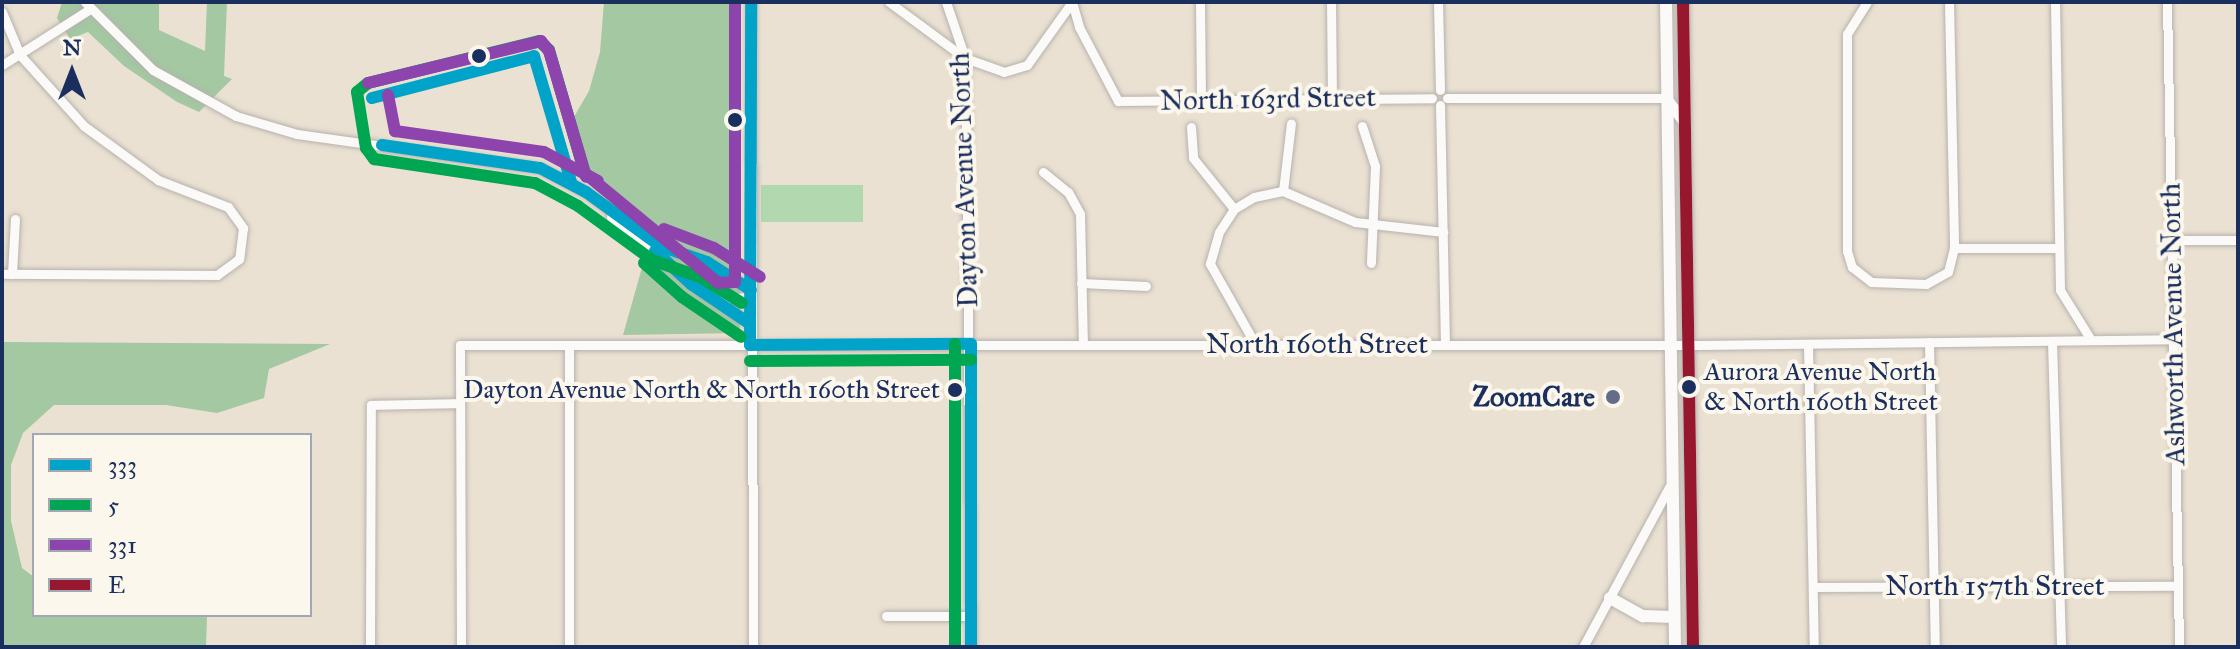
<!DOCTYPE html>
<html>
<head>
<meta charset="utf-8">
<style>
  body { margin:0 }
  #map { position:relative; width:2240px; height:649px; overflow:hidden; background:#eae1d2; font-family:"IM FELL Great Primer",serif }
  div>[style] { position:absolute }
  [style*='--x'] { left:calc(var(--x)*1px); top:calc(var(--y)*1px); width:calc(var(--w)*1px); rotate:calc(var(--a)*1deg) }
  .green>* { inset:0; background:#b1d8ae; transform-origin:0 0 }
  .forest>* { inset:0; background:#a3c8a2 }
  .roads { filter:drop-shadow(0 0 2px #b6b2ad) drop-shadow(0 0 2px #b6b2ad) }
  .minor>* { height:9px; margin:-4.5px; padding:0 4.5px; transform-origin:4.5px; border-radius:4.5px; background:#fcfaf8 }
  .major>* { height:11px; margin:-5.5px; padding:0 5.5px; transform-origin:5.5px; border-radius:5.5px; background:#fcfaf8 }
  .highway>* { height:12px; margin:-6px; padding:0 6px; transform-origin:6px; border-radius:6px; background:#fcfaf8 }
  .bus-1>* { height:12px; margin:-6px; padding:0 6px; transform-origin:6px; border-radius:6px; background:#01a3c8 }
  .bus-2>* { height:12px; margin:-6px; padding:0 6px; transform-origin:6px; border-radius:6px; background:#00a651 }
  .bus-3>* { height:12px; margin:-6px; padding:0 6px; transform-origin:6px; border-radius:6px; background:#8e44ad }
  .bus-4>* { height:12px; margin:-6px; padding:0 6px; transform-origin:6px; border-radius:6px; background:#96172e }
  .dots>* { width:22px; height:22px; translate:-50% -50%; box-sizing:border-box; border:4px solid #fbf7ec; border-radius:50% }
  span { translate:-50% -50%; white-space:nowrap; text-align:center; line-height:1.15; -webkit-text-stroke:8px #fbf7ec; paint-order:stroke }
  .bus-label { font-size:26px; color:#1b2f5e }
  .left { translate:0 -50%; text-align:left }
  .right { translate:-100% -50%; text-align:right }
  .street-label { font-size:28px; color:#1b2f5e }
  .poi-label { font-size:28px; color:#1b2f5e; font-weight:700 }
  .frame { position:absolute; inset:0; border:4px solid #1b2f5e; pointer-events:none }
  .legend { position:absolute; left:32px; top:433px; width:280px; height:184px; box-sizing:border-box; background:#fbf7ec; border:2px solid #a1a7b3; margin:0; padding:10px 14px; list-style:none; font-size:24px; color:#1b2f5e }
  .legend li { display:flex; align-items:center; gap:16px; height:40px }
  .legend b { width:40px; border:2px solid #a1a7b3 }
  .north { position:absolute; left:32px; top:32px; width:80px; height:80px; -webkit-text-stroke:6px #fbf7ec; paint-order:stroke; rotate:0deg; font-size:22px; font-weight:700; line-height:32px; text-align:center; color:#1b2f5e }
  .north::after { content:''; display:block; margin:auto; width:28px; height:36px; background:#1b2f5e; clip-path:polygon(50% 0,100% 100%,50% 72%,0 100%) }
</style>
</head>
<body>
<div id="map">
  <div class="green">
    <div style="left:761px;top:185px;width:102px;height:37px"></div>
  </div>
  <div class="forest">
    <div style="clip-path:polygon(62px 2px,159px 2px,159px 30px,205px 51px,207px 2px,227px 2px,224px 76px,232px 79px,199px 112px,177px 102px,124px 66px,88px 32px,70px 39px,57px 18px)"></div>
    <div style="clip-path:polygon(604px 2px,740px 2px,740px 333px,623px 335px,654px 225px,589px 177px,577px 155px,571px 122px,589px 91px,600px 52px)"></div>
    <div style="clip-path:polygon(2px 342px,330px 344px,269px 369px,264px 398px,217px 413px,166px 405px,54px 405px,23px 433px,11px 465px,11px 521px,22px 568px,34px 577px,34px 615px,207px 615px,206px 647px,2px 647px)"></div>
  </div>
  <div class="roads">
    <div class="minor">
      <div style="--x:85;--y:2;--w:96;--a:45"></div>
      <div style="--x:153;--y:70;--w:95;--a:29"></div>
      <div style="--x:236;--y:116;--w:64;--a:16.4"></div>
      <div style="--x:297;--y:134;--w:245;--a:8"></div>
      <div style="--x:540;--y:168;--w:52;--a:27.6"></div>
      <div style="--x:586;--y:192;--w:92;--a:36.1"></div>
      <div style="--x:660;--y:246;--w:50;--a:18.8"></div>
      <div style="--x:707;--y:262;--w:52;--a:32.5"></div>
      <div style="--x:751;--y:2;--w:645;--a:89.82"></div>
      <div style="--x:889;--y:2;--w:94;--a:36.4"></div>
      <div style="--x:965;--y:58;--w:41;--a:19.7"></div>
      <div style="--x:1004;--y:72;--w:24;--a:-17"></div>
      <div style="--x:1027;--y:65;--w:77;--a:-54.5"></div>
      <div style="--x:946;--y:2;--w:59;--a:71.3"></div>
      <div style="--x:965;--y:58;--w:589;--a:89.42"></div>
      <div style="--x:1072;--y:2;--w:26;--a:74"></div>
      <div style="--x:1079;--y:27;--w:84;--a:62.2"></div>
      <div style="--x:1118;--y:101;--w:314;--a:-0.5"></div>
      <div style="--x:1200;--y:2;--w:97;--a:89.4"></div>
      <div style="--x:1331;--y:2;--w:96;--a:89.4"></div>
      <div style="--x:1438;--y:2;--w:88;--a:88.7"></div>
      <div style="--x:1867;--y:2;--w:38;--a:122"></div>
      <div style="--x:1847;--y:34;--w:217;--a:90"></div>
      <div style="--x:1847;--y:251;--w:17;--a:73"></div>
      <div style="--x:1852;--y:267;--w:24;--a:38"></div>
      <div style="--x:1871;--y:282;--w:55;--a:2.1"></div>
      <div style="--x:1926;--y:284;--w:25;--a:-29"></div>
      <div style="--x:1948;--y:272;--w:25;--a:-76"></div>
      <div style="--x:1954;--y:248;--w:105;--a:0"></div>
      <div style="--x:1949;--y:2;--w:246;--a:88.8"></div>
      <div style="--x:2055;--y:2;--w:288;--a:89"></div>
      <div style="--x:2060;--y:290;--w:59;--a:58.2"></div>
      <div style="--x:2167;--y:2;--w:645;--a:88.93"></div>
      <div style="--x:2;--y:12;--w:47;--a:67.3"></div>
      <div style="--x:20;--y:55;--w:96;--a:48"></div>
      <div style="--x:84;--y:126;--w:92;--a:36.1"></div>
      <div style="--x:158;--y:180;--w:75;--a:21.1"></div>
      <div style="--x:228;--y:207;--w:26;--a:54"></div>
      <div style="--x:243;--y:228;--w:31;--a:97"></div>
      <div style="--x:239;--y:259;--w:27;--a:144"></div>
      <div style="--x:217;--y:275;--w:215;--a:-179.7"></div>
      <div style="--x:2;--y:65;--w:104;--a:-32.5"></div>
      <div style="--x:1447;--y:98;--w:219;--a:0"></div>
      <div style="--x:1440;--y:105;--w:239;--a:88.8"></div>
      <div style="--x:1362;--y:126;--w:42;--a:72"></div>
      <div style="--x:1375;--y:166;--w:97;--a:92.4"></div>
      <div style="--x:1191;--y:127;--w:31;--a:86"></div>
      <div style="--x:1193;--y:158;--w:65;--a:51.2"></div>
      <div style="--x:1234;--y:209;--w:23;--a:-31"></div>
      <div style="--x:1254;--y:197;--w:30;--a:-12"></div>
      <div style="--x:1283;--y:191;--w:78;--a:23.3"></div>
      <div style="--x:1355;--y:222;--w:89;--a:6.5"></div>
      <div style="--x:1043;--y:172;--w:32;--a:39"></div>
      <div style="--x:1068;--y:192;--w:25;--a:61"></div>
      <div style="--x:1080;--y:214;--w:128;--a:88.7"></div>
      <div style="--x:1283;--y:191;--w:68;--a:-83.3"></div>
      <div style="--x:1234;--y:209;--w:27;--a:123"></div>
      <div style="--x:1219;--y:232;--w:33;--a:106"></div>
      <div style="--x:1210;--y:264;--w:92;--a:60.6"></div>
      <div style="--x:611;--y:217;--w:104;--a:39.9"></div>
      <div style="--x:691;--y:284;--w:71;--a:34.1"></div>
      <div style="--x:2173;--y:240;--w:65;--a:0"></div>
      <div style="--x:12;--y:274;--w:55;--a:-86.9"></div>
      <div style="--x:1081;--y:283;--w:65;--a:2.6"></div>
      <div style="--x:713;--y:299;--w:38;--a:-3"></div>
      <div style="--x:2052;--y:341;--w:306;--a:88.3"></div>
      <div style="--x:1929;--y:342;--w:305;--a:88.9"></div>
      <div style="--x:1808;--y:344;--w:303;--a:88.9"></div>
      <div style="--x:569;--y:345;--w:302;--a:90"></div>
      <div style="--x:1813;--y:587;--w:364;--a:-0.2"></div>
      <div style="--x:886;--y:616;--w:85;--a:0"></div>
      <div style="--x:370;--y:647;--w:242;--a:-89.8"></div>
      <div style="--x:371;--y:405;--w:89;--a:-1.3"></div>
      <div style="--x:461;--y:647;--w:302;--a:-90.2"></div>
      <div style="--x:460;--y:345;--w:1239;--a:0"></div>
      <div style="--x:1699;--y:345;--w:475;--a:-0.7"></div>
      <div style="--x:1583;--y:647;--w:182;--a:-61.7"></div>
    </div>
    <div class="major">
      <div style="--x:1666;--y:98;--w:30;--a:53"></div>
    </div>
    <div class="highway">
      <div style="--x:1666;--y:2;--w:645;--a:89.2"></div>
      <div style="--x:1683;--y:2;--w:645;--a:89.11"></div>
      <div style="--x:1610;--y:598;--w:38;--a:29"></div>
      <div style="--x:1643;--y:616;--w:31;--a:2"></div>
    </div>
  </div>
  <div class="bus-1">
    <div style="--x:372;--y:98;--w:167;--a:-14.5"></div>
    <div style="--x:534;--y:56;--w:131;--a:73.6"></div>
    <div style="--x:382;--y:145;--w:160;--a:8.3"></div>
    <div style="--x:540;--y:168;--w:52;--a:27.6"></div>
    <div style="--x:586;--y:192;--w:92;--a:36.1"></div>
    <div style="--x:660;--y:246;--w:50;--a:18.8"></div>
    <div style="--x:707;--y:262;--w:52;--a:32.5"></div>
    <div style="--x:655;--y:251;--w:49;--a:42.5"></div>
    <div style="--x:691;--y:284;--w:71;--a:34.1"></div>
    <div style="--x:971;--y:344;--w:303;--a:90"></div>
    <div style="--x:750;--y:345;--w:343;--a:-89.8"></div>
    <div style="--x:750;--y:345;--w:221;--a:-0.3"></div>
  </div>
  <div class="bus-2">
    <div style="--x:585;--y:174;--w:129;--a:-106.2"></div>
    <div style="--x:549;--y:50;--w:13;--a:-138"></div>
    <div style="--x:539;--y:41;--w:176;--a:166.2"></div>
    <div style="--x:368;--y:83;--w:14;--a:141"></div>
    <div style="--x:357;--y:92;--w:57;--a:80.9"></div>
    <div style="--x:366;--y:148;--w:14;--a:54"></div>
    <div style="--x:374;--y:159;--w:163;--a:8.5"></div>
    <div style="--x:535;--y:183;--w:49;--a:28.1"></div>
    <div style="--x:578;--y:206;--w:92;--a:36.1"></div>
    <div style="--x:652;--y:260;--w:51;--a:19.5"></div>
    <div style="--x:700;--y:277;--w:49;--a:31.8"></div>
    <div style="--x:644;--y:263;--w:51;--a:41.8"></div>
    <div style="--x:682;--y:297;--w:71;--a:34.1"></div>
    <div style="--x:955;--y:344;--w:303;--a:90"></div>
    <div style="--x:750;--y:361;--w:221;--a:-0.3"></div>
  </div>
  <div class="bus-3">
    <div style="--x:368;--y:83;--w:178;--a:-13.6"></div>
    <div style="--x:541;--y:41;--w:13;--a:51"></div>
    <div style="--x:549;--y:51;--w:131;--a:73.6"></div>
    <div style="--x:388;--y:95;--w:37;--a:79"></div>
    <div style="--x:395;--y:131;--w:150;--a:8"></div>
    <div style="--x:544;--y:152;--w:61;--a:28.2"></div>
    <div style="--x:581;--y:170;--w:178;--a:39.5"></div>
    <div style="--x:718;--y:283;--w:17;--a:-3"></div>
    <div style="--x:735;--y:282;--w:280;--a:-90"></div>
    <div style="--x:664;--y:229;--w:53;--a:20.8"></div>
    <div style="--x:714;--y:248;--w:54;--a:32.2"></div>
  </div>
  <div class="bus-4">
    <div style="--x:1683;--y:2;--w:645;--a:89.11"></div>
  </div>
  <div class="dots">
    <div style="left:479px;top:56px;background:#1b2f5e"></div>
    <div style="left:735px;top:120px;background:#1b2f5e"></div>
    <div style="left:1689px;top:387px;background:#1b2f5e"></div>
    <div style="left:955px;top:390px;background:#1b2f5e"></div>
    <div style="left:1613px;top:397px;background:#636d87"></div>
  </div>
  <div class="bus-label">
    <span class="left" style="left:1704px;top:387px">Aurora Avenue North<br>&amp; North 160th Street</span>
    <span class="right" style="left:940px;top:390px">Dayton Avenue North &amp; North 160th Street</span>
  </div>
  <div class="street-label">
    <span style="left:1268px;top:99px;rotate:-1deg">North 163rd Street</span>
    <span style="left:964px;top:180px;rotate:-92deg">Dayton Avenue North</span>
    <span style="left:2173px;top:324px;rotate:-91deg">Ashworth Avenue North</span>
    <span style="left:1317px;top:344px">North 160th Street</span>
    <span style="left:1995px;top:586px">North 157th Street</span>
  </div>
  <div class="poi-label">
    <span class="right" style="left:1595px;top:397px">ZoomCare</span>
  </div>
  <div class="frame"></div>
  <ul class="legend">
  <li><b style="height:10px;background:#01a3c8"></b>333</li>
  <li><b style="height:10px;background:#00a651"></b>5</li>
  <li><b style="height:10px;background:#8e44ad"></b>331</li>
  <li><b style="height:10px;background:#96172e"></b>E</li>
  </ul>
  <div class="north">N</div>
</div>
</body>
</html>
